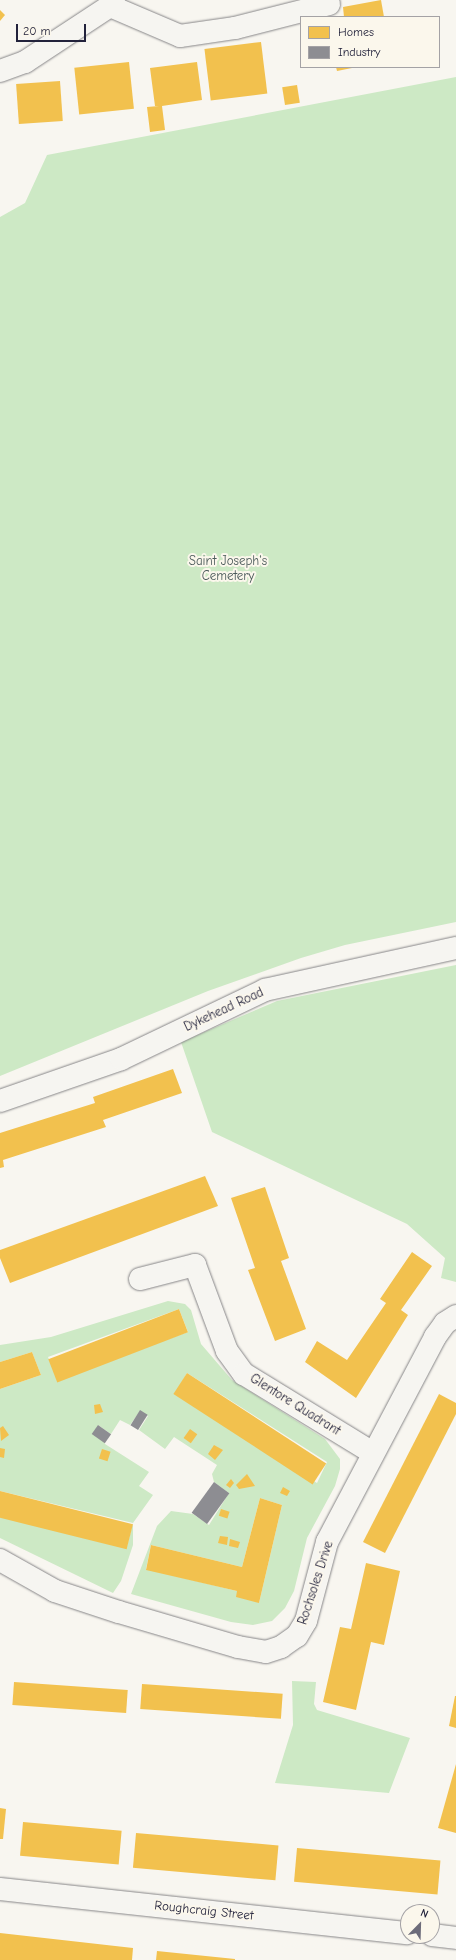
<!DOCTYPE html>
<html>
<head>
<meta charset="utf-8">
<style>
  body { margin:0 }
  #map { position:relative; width:456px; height:1960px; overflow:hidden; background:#f8f6f0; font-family:"Comic Neue",sans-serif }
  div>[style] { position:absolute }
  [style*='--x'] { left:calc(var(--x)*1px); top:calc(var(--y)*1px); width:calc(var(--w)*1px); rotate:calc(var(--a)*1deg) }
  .green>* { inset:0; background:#cde9c5 }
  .homes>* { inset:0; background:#f2c14e; transform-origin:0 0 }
  .industry>* { inset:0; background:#8d8d92; transform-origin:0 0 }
  .roads { filter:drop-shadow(0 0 1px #878688) drop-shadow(0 0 1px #878688) }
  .minor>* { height:22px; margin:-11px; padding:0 11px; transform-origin:11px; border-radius:11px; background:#f6f5f1 }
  span { translate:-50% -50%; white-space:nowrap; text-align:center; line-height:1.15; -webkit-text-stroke:4px #fbf7ec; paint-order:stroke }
  .park-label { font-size:13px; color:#4b5a5a }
  .street-label { font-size:13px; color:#22223b }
  .legend { position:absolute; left:300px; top:16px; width:140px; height:52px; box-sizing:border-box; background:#fbf7ec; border:1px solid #a4a2a5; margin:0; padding:5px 7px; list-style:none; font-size:12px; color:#22223b }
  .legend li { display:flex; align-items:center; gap:8px; height:20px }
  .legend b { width:20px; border:1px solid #a4a2a5 }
  .north { position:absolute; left:400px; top:1904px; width:40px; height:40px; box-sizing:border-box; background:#fbf7ec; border:1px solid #a4a2a5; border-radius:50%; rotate:23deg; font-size:11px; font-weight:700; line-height:16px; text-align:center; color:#22223b }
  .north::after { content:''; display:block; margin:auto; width:14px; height:18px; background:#6d6c7a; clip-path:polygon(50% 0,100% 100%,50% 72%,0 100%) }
  .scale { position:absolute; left:16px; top:24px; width:70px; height:18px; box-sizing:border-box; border:2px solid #22223b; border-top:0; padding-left:5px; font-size:12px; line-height:14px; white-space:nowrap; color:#22223b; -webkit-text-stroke:3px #fbf7ec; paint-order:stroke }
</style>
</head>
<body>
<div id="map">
  <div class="green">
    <div style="clip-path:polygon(456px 77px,456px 922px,345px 945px,301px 958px,208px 991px,0 1076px,0 217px,25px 203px,47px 155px)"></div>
    <div style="clip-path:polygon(456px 965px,456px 1282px,441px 1278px,445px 1258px,407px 1224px,212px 1132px,181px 1042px,277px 1001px)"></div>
    <div style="clip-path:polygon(evenodd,168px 1301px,185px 1304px,191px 1310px,201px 1344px,232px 1380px,325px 1439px,340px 1459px,340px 1469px,335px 1486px,307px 1538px,294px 1591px,285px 1608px,272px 1621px,253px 1625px,231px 1622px,131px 1594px,157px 1526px,171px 1511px,193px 1514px,209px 1525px,229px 1493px,214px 1482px,212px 1474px,217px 1465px,174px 1437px,165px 1449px,139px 1430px,148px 1416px,140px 1411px,130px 1425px,120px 1420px,111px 1434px,98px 1425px,105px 1444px,149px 1472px,139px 1486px,153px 1495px,133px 1523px,133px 1545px,121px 1581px,113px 1593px,0 1538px,0 1517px,127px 1546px,133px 1523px,0 1491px,0 1389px,41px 1375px,32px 1352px,0 1362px,0 1345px,51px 1337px,168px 1301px,179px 1309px,188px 1332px,58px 1379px,48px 1357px,179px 1309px,168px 1301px,187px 1373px,327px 1462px,317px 1483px,175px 1394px,187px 1373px,168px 1301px,260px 1498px,282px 1505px,259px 1603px,237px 1591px,146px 1569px,151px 1545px,242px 1567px,260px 1498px)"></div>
    <div style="clip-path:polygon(292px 1681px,316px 1682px,314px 1704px,317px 1710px,410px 1738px,389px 1793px,275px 1783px,293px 1725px)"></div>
  </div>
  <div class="homes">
    <div style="clip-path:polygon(381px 0,384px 17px,344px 17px,343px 7px)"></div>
    <div style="clip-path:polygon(0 10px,5px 15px,0 21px)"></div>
    <div style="left:261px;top:42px;width:52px;height:57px;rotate:83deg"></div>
    <div style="left:129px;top:62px;width:47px;height:55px;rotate:84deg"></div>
    <div style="clip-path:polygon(197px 62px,202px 100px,162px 106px,165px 130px,150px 132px,147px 107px,159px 106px,155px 106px,150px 68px)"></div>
    <div style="clip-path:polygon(336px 67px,352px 67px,352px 68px,337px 71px)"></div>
    <div style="left:60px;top:81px;width:40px;height:44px;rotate:86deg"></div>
    <div style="left:297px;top:85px;width:18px;height:15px;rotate:81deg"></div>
    <div style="clip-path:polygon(173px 1069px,182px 1093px,103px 1120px,106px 1127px,3px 1160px,4px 1167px,0 1168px,0 1133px,95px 1103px,93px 1097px)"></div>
    <div style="clip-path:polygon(205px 1176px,218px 1206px,10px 1283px,0 1258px,0 1250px)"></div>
    <div style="clip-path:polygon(265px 1187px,289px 1258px,281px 1261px,306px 1329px,275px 1341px,248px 1270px,255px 1268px,231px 1198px)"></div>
    <div style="clip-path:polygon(412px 1252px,432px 1266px,401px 1310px,408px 1315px,356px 1398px,305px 1362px,317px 1341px,347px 1360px,386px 1303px,380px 1299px)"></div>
    <div style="left:179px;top:1309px;width:25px;height:140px;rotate:69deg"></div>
    <div style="clip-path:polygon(32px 1352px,41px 1375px,0 1389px,0 1362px)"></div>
    <div style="left:187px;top:1373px;width:166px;height:25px;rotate:33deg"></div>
    <div style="clip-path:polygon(439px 1394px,456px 1403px,456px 1414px,385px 1553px,363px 1542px)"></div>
    <div style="clip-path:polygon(100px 1404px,103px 1412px,95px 1414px,94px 1405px)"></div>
    <div style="clip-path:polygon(3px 1426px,9px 1435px,1px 1441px,0 1428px)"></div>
    <div style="left:190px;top:1429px;width:9px;height:11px;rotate:36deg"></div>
    <div style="clip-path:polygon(214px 1445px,223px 1450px,215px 1460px,208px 1454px)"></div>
    <div style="clip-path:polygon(0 1448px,5px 1449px,4px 1458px,0 1457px)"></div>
    <div style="left:102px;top:1449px;width:9px;height:10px;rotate:18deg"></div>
    <div style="clip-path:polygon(247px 1474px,255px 1486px,239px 1489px,236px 1485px)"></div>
    <div style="clip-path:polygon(231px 1479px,234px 1483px,230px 1488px,226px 1485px)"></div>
    <div style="clip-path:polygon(283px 1487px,290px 1491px,287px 1496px,280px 1493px)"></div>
    <div style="left:0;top:1491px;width:137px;height:26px;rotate:14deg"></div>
    <div style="clip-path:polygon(260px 1498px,282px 1505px,259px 1603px,236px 1597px,237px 1591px,146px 1570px,151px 1545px,242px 1567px)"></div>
    <div style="left:221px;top:1509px;width:9px;height:7px;rotate:18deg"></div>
    <div style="clip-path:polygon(220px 1536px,228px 1537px,227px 1545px,218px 1543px)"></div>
    <div style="clip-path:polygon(230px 1539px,240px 1542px,238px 1548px,229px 1546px)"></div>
    <div style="clip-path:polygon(366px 1563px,400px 1571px,384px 1645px,371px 1642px,356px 1710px,323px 1702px,340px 1627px,351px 1629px)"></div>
    <div style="left:14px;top:1682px;width:114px;height:23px;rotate:4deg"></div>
    <div style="left:142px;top:1684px;width:141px;height:25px;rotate:4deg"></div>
    <div style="clip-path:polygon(455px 1696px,456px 1696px,456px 1728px,449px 1726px)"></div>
    <div style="clip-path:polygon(456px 1764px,456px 1833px,438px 1828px)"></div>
    <div style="clip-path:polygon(0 1808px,6px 1809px,3px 1839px,0 1839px)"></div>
    <div style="left:23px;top:1822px;width:99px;height:34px;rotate:5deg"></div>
    <div style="left:136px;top:1833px;width:143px;height:35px;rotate:5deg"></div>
    <div style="left:297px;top:1848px;width:144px;height:34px;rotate:5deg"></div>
    <div style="clip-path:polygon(0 1933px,133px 1948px,132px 1960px,0 1960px)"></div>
    <div style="clip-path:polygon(157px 1951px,235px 1959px,235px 1960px,156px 1960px)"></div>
  </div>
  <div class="industry">
    <div style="left:140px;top:1410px;width:9px;height:18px;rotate:32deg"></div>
    <div style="left:98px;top:1425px;width:16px;height:11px;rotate:35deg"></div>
    <div style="left:214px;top:1482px;width:19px;height:38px;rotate:36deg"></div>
  </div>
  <div class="roads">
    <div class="minor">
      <div style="--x:110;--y:6;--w:76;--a:23.2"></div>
      <div style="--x:180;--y:36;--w:56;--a:-8.3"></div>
      <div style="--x:235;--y:28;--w:97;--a:-14.3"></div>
      <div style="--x:0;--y:71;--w:27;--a:-20"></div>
      <div style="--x:25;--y:62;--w:102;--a:-33.4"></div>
      <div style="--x:110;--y:6;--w:7;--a:-56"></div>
      <div style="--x:0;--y:1101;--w:128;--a:-19.1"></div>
      <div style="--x:121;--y:1059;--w:160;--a:-25.6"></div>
      <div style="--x:265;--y:990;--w:196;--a:-12.4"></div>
      <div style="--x:140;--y:1279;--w:57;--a:-14.3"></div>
      <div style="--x:195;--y:1265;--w:92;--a:69.6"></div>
      <div style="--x:227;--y:1351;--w:29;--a:54"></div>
      <div style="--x:244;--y:1374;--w:151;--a:31.5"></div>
      <div style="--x:0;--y:1560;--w:63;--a:29.4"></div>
      <div style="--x:55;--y:1591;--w:67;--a:18.2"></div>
      <div style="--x:119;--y:1612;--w:124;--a:16.4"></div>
      <div style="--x:238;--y:1647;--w:28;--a:10"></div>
      <div style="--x:266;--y:1652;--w:16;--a:-18"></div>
      <div style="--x:281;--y:1647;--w:19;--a:-35"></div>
      <div style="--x:297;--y:1636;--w:17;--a:-59"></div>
      <div style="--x:306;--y:1621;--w:82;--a:-75.1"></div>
      <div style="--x:327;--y:1542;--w:232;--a:-62.2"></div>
      <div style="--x:435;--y:1337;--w:17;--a:-54"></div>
      <div style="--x:445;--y:1323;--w:13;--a:-32"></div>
      <div style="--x:0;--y:1889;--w:410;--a:6.2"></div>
      <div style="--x:432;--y:1935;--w:24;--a:7"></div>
    </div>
  </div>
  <div class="park-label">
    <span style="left:228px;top:569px">Saint Joseph's<br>Cemetery</span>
  </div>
  <div class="street-label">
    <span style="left:224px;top:1010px;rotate:-25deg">Dykehead Road</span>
    <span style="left:295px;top:1405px;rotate:32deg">Glentore Quadrant</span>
    <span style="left:316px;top:1583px;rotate:-72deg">Rochsoles Drive</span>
    <span style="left:204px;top:1911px;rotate:6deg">Roughcraig Street</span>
  </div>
  <ul class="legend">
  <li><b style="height:11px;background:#f2c14e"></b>Homes</li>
  <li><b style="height:11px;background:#8d8d92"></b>Industry</li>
  </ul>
  <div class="north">N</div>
  <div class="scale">20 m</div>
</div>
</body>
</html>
